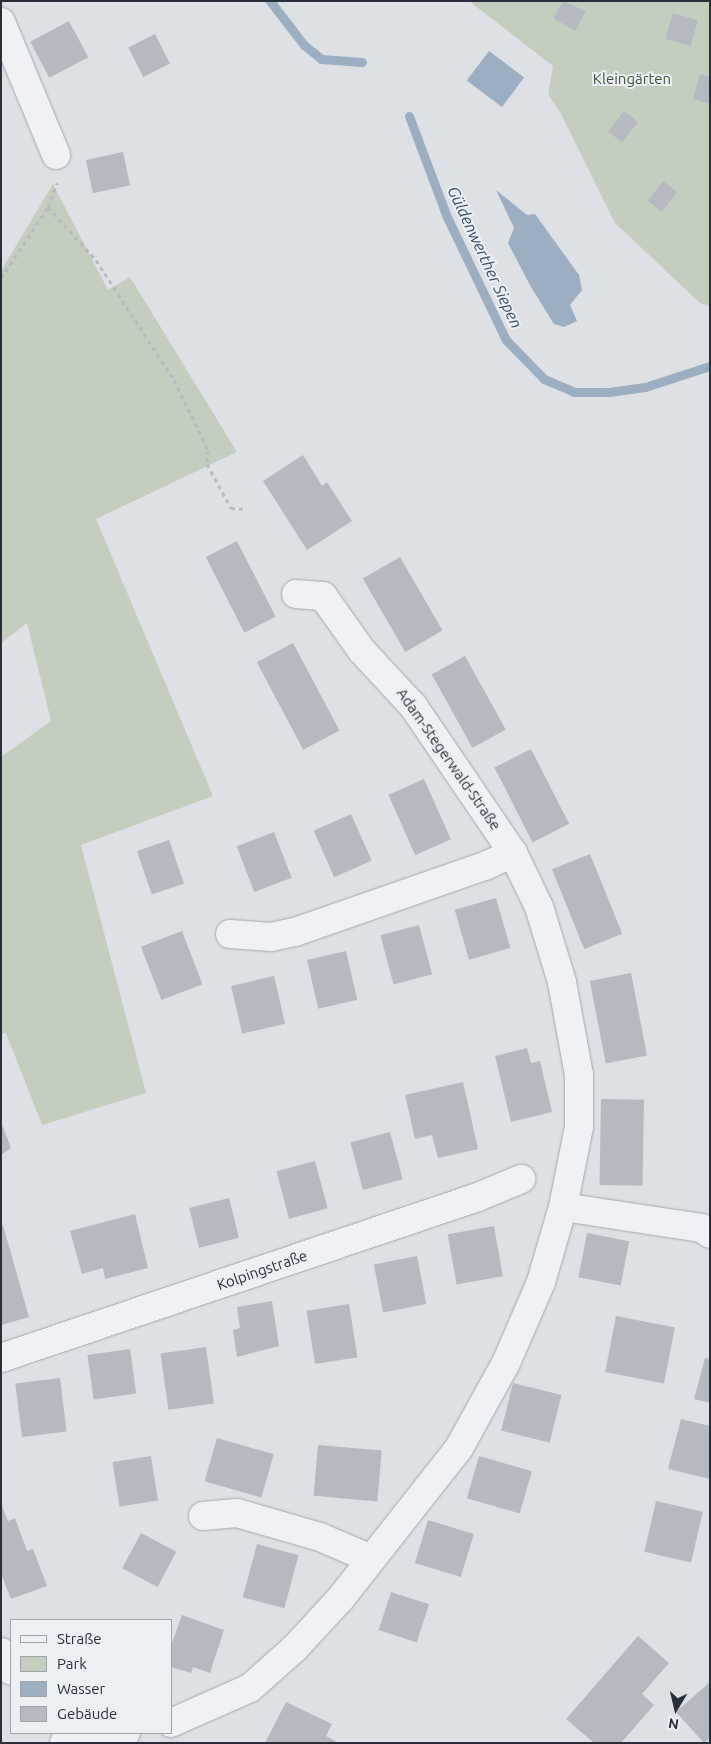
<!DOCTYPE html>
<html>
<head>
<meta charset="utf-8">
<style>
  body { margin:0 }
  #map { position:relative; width:711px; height:1744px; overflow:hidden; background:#dde0e5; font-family:Ubuntu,sans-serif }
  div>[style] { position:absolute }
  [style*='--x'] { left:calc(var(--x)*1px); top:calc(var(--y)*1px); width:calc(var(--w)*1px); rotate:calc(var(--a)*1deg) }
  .green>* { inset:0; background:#c3cebf }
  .water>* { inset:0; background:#9baec2; transform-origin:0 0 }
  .stream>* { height:9px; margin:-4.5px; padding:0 4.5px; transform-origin:4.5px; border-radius:4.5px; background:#9baec2 }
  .building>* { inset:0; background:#b5bac1; transform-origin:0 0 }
  .path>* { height:3px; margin-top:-1.5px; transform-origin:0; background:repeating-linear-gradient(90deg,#b7bbc0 0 4px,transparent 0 8px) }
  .roads { filter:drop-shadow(0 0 1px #a3a7ae) drop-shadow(0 0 1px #a3a7ae) }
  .minor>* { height:28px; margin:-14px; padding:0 14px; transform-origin:14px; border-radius:14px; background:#eff1f4 }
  span { translate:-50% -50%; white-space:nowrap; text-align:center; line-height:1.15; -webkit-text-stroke:4px #eceff3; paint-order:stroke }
  .park-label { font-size:15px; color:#3d5437 }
  .street-label { font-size:15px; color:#282f3a }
  .water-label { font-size:16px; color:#374e69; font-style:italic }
  .frame { position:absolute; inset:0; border:2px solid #282f3a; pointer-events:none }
  .legend { position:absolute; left:10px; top:1619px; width:162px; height:115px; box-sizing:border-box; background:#eceff3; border:1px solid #9ea2a9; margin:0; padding:6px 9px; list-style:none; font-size:15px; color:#282f3a }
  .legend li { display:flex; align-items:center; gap:10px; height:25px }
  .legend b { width:25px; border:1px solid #9ea2a9 }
  .north { position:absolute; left:651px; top:1684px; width:50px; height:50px; -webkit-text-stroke:4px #eceff3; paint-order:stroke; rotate:189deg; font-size:14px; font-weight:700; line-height:20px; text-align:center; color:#282f3a }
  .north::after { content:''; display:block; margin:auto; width:18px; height:22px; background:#282f3a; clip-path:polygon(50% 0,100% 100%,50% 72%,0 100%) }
</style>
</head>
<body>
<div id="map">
  <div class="green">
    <div style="clip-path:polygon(469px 1px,710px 1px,710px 306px,700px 303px,615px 223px,561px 114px,548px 94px,553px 66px)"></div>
    <div style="clip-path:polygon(53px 184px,108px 290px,130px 277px,237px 452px,96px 519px,213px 796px,81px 845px,146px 1093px,42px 1125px,6px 1033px,1px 1034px,1px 757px,51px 721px,27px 623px,1px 643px,1px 271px)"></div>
  </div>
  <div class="water">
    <div style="left:489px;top:51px;width:44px;height:37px;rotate:37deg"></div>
    <div style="clip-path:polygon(496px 190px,527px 215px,535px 214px,579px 275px,582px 290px,570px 305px,577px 321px,564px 327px,554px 324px,531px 287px,508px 243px,514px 228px)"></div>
  </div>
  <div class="stream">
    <div style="--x:270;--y:1;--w:56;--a:52.3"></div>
    <div style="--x:304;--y:45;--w:22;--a:39"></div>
    <div style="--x:321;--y:59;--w:41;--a:4.2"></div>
    <div style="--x:409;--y:116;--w:108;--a:69.4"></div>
    <div style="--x:447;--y:217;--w:136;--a:64.4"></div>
    <div style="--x:506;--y:340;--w:54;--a:45.7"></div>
    <div style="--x:544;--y:379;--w:33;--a:23"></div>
    <div style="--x:574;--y:392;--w:35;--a:0"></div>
    <div style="--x:609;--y:392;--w:36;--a:-8"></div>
    <div style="--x:645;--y:387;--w:68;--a:-17.9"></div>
  </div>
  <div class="building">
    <div style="clip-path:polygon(563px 1px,586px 11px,575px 31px,553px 18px)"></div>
    <div style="left:673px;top:13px;width:26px;height:27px;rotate:16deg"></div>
    <div style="left:69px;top:21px;width:41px;height:44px;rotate:62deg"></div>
    <div style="left:155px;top:34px;width:33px;height:30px;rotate:63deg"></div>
    <div style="clip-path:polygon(700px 74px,710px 77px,710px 104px,693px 99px)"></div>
    <div style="left:624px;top:111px;width:18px;height:26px;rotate:38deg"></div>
    <div style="left:123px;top:152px;width:34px;height:38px;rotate:78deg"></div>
    <div style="left:663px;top:181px;width:18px;height:25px;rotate:38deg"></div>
    <div style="clip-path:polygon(303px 455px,322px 486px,327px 482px,352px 521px,307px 550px,263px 481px)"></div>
    <div style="left:237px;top:541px;width:85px;height:35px;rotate:63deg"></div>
    <div style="left:400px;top:557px;width:85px;height:43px;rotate:60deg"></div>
    <div style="left:293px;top:643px;width:99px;height:41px;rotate:62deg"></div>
    <div style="left:465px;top:656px;width:84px;height:38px;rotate:61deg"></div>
    <div style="left:531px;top:749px;width:84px;height:41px;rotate:63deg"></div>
    <div style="left:424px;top:779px;width:66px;height:39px;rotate:66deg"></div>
    <div style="left:351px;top:814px;width:51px;height:41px;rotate:66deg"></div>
    <div style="left:274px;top:832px;width:49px;height:40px;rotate:69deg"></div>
    <div style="left:169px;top:840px;width:46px;height:34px;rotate:71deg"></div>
    <div style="left:590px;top:854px;width:86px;height:41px;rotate:68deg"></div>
    <div style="left:496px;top:898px;width:52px;height:43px;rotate:74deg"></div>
    <div style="left:419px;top:925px;width:51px;height:40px;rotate:75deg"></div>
    <div style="left:182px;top:931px;width:57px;height:44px;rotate:69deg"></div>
    <div style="left:346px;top:951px;width:50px;height:40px;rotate:77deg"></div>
    <div style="left:631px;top:973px;width:84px;height:42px;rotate:79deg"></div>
    <div style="left:274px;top:976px;width:49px;height:44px;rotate:77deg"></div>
    <div style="clip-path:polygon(527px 1048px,531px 1063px,540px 1061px,552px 1112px,511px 1122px,495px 1056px)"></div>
    <div style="clip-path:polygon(463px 1082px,478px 1149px,438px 1158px,432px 1135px,415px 1139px,405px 1095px)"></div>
    <div style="left:601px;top:1099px;width:43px;height:86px;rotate:1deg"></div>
    <div style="clip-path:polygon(1px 1122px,11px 1148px,1px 1155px)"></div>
    <div style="left:390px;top:1132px;width:49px;height:41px;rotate:75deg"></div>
    <div style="left:315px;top:1161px;width:49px;height:40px;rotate:75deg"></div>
    <div style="left:229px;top:1198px;width:41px;height:41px;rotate:76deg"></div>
    <div style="clip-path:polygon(135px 1214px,148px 1268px,105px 1279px,103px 1268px,82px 1274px,70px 1231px)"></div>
    <div style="clip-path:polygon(3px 1225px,29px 1317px,1px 1325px,1px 1226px)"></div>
    <div style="left:494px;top:1226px;width:51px;height:47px;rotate:80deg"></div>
    <div style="left:587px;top:1233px;width:43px;height:45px;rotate:11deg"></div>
    <div style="left:417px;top:1256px;width:49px;height:44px;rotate:79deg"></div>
    <div style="clip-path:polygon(272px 1301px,279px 1346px,237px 1357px,233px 1330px,240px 1328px,237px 1307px)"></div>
    <div style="left:349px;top:1304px;width:54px;height:43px;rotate:81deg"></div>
    <div style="left:616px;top:1316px;width:60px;height:57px;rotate:11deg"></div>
    <div style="left:206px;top:1347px;width:57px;height:46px;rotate:82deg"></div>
    <div style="left:130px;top:1349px;width:45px;height:43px;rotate:82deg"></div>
    <div style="clip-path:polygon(705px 1358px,710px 1359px,710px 1403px,694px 1399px)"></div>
    <div style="left:60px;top:1378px;width:54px;height:45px;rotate:83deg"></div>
    <div style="left:513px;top:1383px;width:50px;height:49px;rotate:14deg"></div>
    <div style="clip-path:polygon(681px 1419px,710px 1426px,710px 1479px,668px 1469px)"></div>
    <div style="left:217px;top:1438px;width:59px;height:45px;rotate:16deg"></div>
    <div style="left:318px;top:1445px;width:64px;height:51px;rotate:5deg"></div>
    <div style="left:151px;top:1456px;width:45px;height:39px;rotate:81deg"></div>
    <div style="left:479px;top:1456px;width:55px;height:44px;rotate:16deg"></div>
    <div style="left:656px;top:1501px;width:48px;height:52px;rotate:13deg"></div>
    <div style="clip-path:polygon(1px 1504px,8px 1521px,15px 1518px,27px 1551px,33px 1549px,47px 1586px,11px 1599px,1px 1574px)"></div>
    <div style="left:428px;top:1520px;width:48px;height:45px;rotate:17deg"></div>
    <div style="left:141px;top:1533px;width:40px;height:40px;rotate:28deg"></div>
    <div style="left:257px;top:1544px;width:43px;height:55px;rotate:15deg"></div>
    <div style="left:391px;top:1592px;width:40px;height:40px;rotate:18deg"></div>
    <div style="clip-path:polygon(182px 1615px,224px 1630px,210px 1673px,193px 1667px,191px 1673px,171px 1667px,171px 1646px)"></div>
    <div style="clip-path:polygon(638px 1636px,669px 1663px,642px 1694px,654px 1705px,621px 1743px,594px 1743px,566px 1719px)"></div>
    <div style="clip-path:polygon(710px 1682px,710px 1738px,704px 1743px,676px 1712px)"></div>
    <div style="clip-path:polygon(286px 1702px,332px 1724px,326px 1736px,338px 1743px,265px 1743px)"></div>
  </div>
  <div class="path">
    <div style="--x:48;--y:207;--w:72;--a:47.8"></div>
    <div style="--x:96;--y:260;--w:143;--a:57"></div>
    <div style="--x:174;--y:380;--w:78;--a:64.1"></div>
    <div style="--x:208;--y:450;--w:14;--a:94"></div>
    <div style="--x:207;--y:464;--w:50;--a:61.4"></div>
    <div style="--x:231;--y:508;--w:15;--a:4"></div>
    <div style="--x:1;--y:278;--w:85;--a:-56.5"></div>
    <div style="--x:48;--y:207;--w:26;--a:-69"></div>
  </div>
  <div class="roads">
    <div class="minor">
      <div style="--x:1;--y:22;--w:144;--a:67.5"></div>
      <div style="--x:230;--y:934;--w:41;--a:4.2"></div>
      <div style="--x:271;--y:937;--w:25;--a:-12"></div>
      <div style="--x:295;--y:932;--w:201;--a:-19.2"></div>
      <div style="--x:485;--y:866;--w:31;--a:-25"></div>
      <div style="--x:563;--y:1207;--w:141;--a:8.6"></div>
      <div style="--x:702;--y:1228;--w:10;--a:37"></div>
      <div style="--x:1;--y:1358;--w:503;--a:-18.65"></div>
      <div style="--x:478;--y:1197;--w:47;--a:-22.7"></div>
      <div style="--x:203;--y:1516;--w:34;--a:-5"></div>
      <div style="--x:237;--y:1513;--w:86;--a:16.1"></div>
      <div style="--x:320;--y:1537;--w:56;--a:23.3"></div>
      <div style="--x:1;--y:1652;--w:21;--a:62"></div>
      <div style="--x:171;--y:1723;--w:86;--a:-23.9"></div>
      <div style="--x:250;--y:1688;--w:59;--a:-41.6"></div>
      <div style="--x:294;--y:1649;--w:69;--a:-47.3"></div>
      <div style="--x:341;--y:1598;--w:191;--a:-51.8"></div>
      <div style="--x:459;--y:1448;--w:97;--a:-61.1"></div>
      <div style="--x:506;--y:1363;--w:88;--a:-66.6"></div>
      <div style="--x:541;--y:1282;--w:78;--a:-73.7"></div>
      <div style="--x:563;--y:1207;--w:82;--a:-78.7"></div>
      <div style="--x:579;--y:1127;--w:52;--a:-90"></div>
      <div style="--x:579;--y:1075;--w:95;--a:-100.4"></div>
      <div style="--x:562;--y:982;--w:78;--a:-107"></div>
      <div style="--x:539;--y:907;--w:60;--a:-115.7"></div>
      <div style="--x:513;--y:853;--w:178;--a:-124.2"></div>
      <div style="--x:413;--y:706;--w:75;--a:-132.8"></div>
      <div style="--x:362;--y:651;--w:67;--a:-125.3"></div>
      <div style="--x:323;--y:596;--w:27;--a:-176"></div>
      <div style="--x:64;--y:1743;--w:15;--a:-23"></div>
      <div style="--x:78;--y:1737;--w:48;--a:-4.8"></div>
    </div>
  </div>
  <div class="park-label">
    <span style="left:632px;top:79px">Kleingärten</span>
  </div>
  <div class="street-label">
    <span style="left:449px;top:759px;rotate:55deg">Adam-Stegerwald-Straße</span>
    <span style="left:262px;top:1270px;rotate:-19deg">Kolpingstraße</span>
  </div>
  <div class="water-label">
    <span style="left:485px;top:257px;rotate:65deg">Güldenwerther Siepen</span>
  </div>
  <div class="frame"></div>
  <ul class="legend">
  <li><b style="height:6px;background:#eff1f4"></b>Straße</li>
  <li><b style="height:14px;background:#c3cebf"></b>Park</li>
  <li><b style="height:14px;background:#9baec2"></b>Wasser</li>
  <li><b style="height:14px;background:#b5bac1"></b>Gebäude</li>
  </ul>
  <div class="north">N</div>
</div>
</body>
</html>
